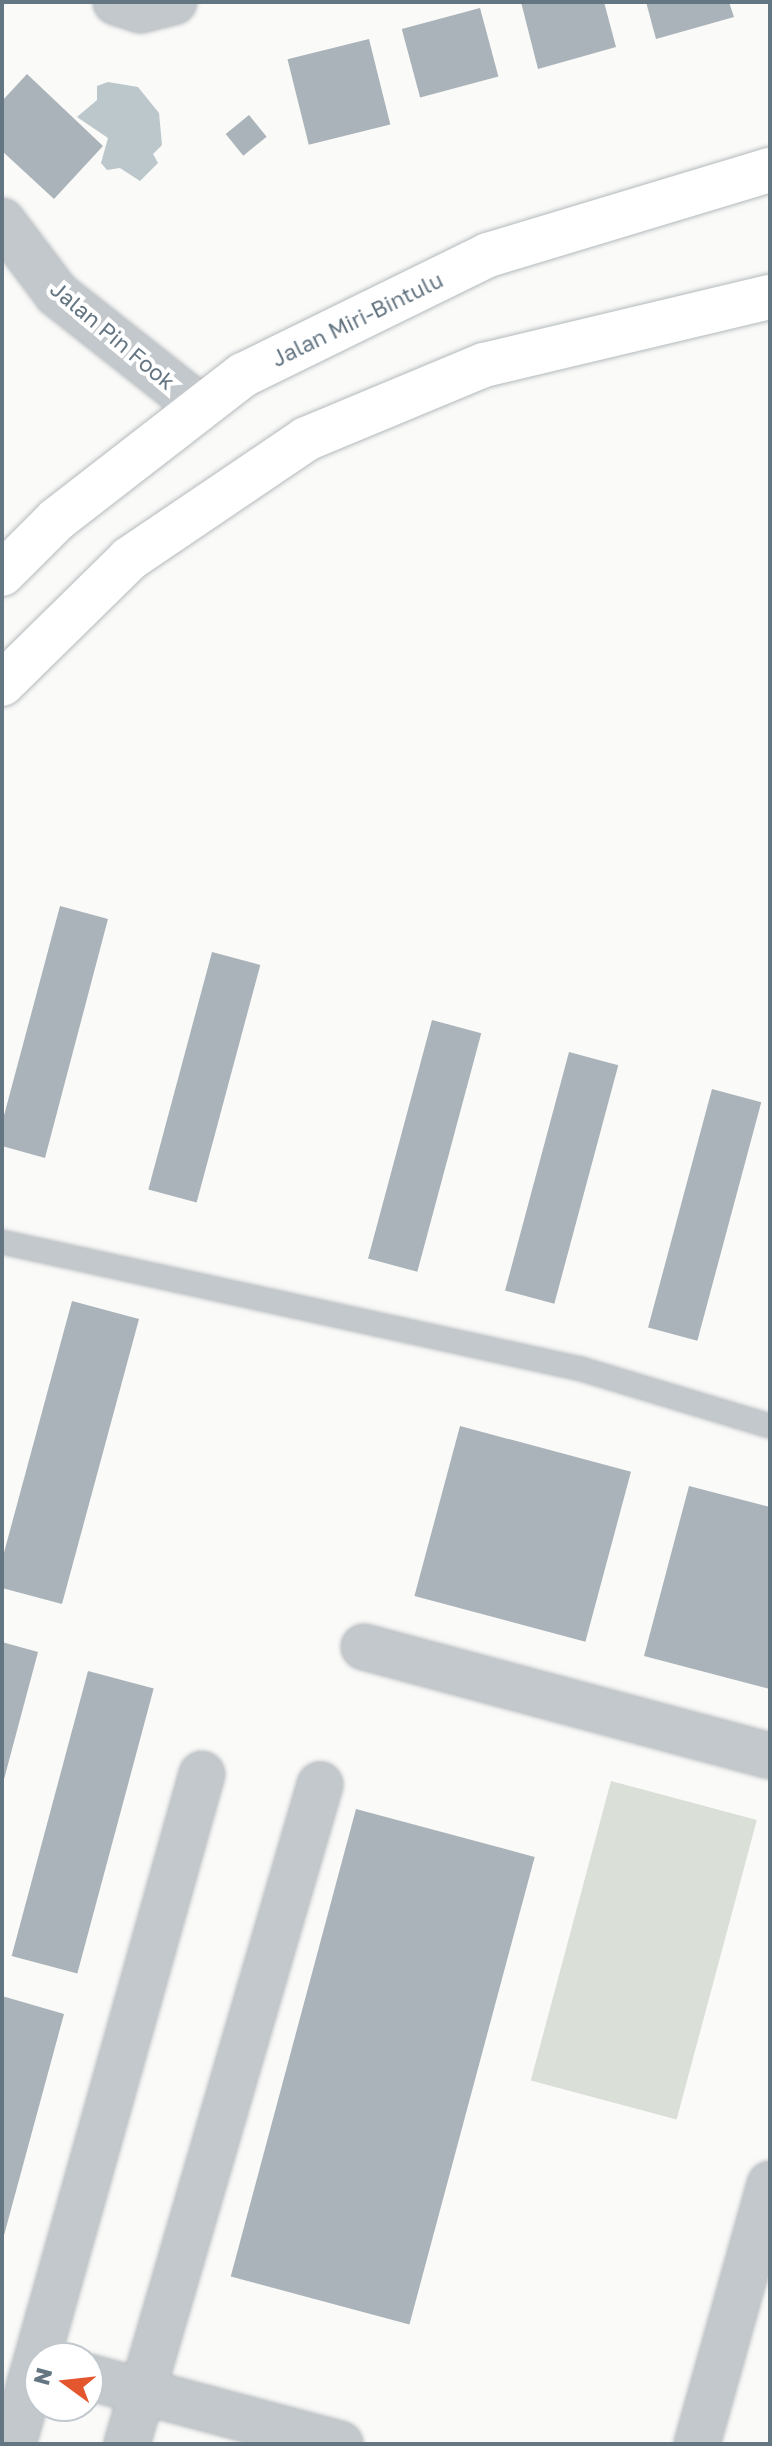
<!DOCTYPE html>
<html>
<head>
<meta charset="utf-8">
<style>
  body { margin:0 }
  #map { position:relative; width:772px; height:2446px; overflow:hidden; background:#fafaf8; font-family:"Golos Text",sans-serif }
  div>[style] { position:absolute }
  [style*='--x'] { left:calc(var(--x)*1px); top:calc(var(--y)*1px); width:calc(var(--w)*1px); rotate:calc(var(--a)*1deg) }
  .green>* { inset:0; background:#dadfd7; transform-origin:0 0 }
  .water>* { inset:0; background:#bbc7cb }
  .building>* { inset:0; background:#aab3b9; transform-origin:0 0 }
  .roads { filter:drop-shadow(0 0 2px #b4b9bd) drop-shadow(0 0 2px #b4b9bd) }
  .service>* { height:22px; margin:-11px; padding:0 11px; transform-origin:11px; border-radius:11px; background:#c3c8cc }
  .minor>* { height:44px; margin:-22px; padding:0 22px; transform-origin:22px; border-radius:22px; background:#c3c8cc }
  .trunk>* { height:44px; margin:-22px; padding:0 22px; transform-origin:22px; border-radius:22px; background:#fff }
  span { translate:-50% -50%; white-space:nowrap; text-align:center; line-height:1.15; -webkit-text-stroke:8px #fff; paint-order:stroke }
  .street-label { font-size:22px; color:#657683 }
  .frame { position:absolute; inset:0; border:4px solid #657683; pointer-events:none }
  .north { position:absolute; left:24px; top:2342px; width:80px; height:80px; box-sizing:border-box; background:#fff; border:2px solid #c1c8cd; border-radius:50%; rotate:285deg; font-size:22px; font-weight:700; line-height:32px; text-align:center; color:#657683 }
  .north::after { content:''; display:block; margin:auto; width:28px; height:36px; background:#e4572e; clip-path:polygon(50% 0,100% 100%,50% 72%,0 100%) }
</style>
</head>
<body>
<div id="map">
  <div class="green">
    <div style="left:611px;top:1781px;width:151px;height:310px;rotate:15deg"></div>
  </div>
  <div class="water">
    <div style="clip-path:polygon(108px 82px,138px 87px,159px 113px,162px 145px,153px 154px,158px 163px,140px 181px,120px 168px,107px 170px,101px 163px,108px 138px,77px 117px,97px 100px,97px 86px)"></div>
  </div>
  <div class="building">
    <div style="clip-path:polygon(521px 2px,604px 2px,616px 47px,538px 69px)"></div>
    <div style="clip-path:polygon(646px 2px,729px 2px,734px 17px,656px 39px)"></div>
    <div style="left:480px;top:8px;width:71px;height:81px;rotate:75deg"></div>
    <div style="left:369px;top:39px;width:88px;height:84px;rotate:76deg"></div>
    <div style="clip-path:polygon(27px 74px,103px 146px,54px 199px,2px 151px,2px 101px)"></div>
    <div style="left:249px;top:115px;width:28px;height:30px;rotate:51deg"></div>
    <div style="clip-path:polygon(60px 906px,108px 919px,45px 1158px,2px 1146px,2px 1123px)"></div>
    <div style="left:212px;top:952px;width:50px;height:246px;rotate:15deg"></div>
    <div style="left:432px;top:1020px;width:51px;height:247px;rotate:15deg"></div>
    <div style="left:569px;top:1052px;width:51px;height:247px;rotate:15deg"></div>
    <div style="left:712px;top:1089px;width:51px;height:247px;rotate:15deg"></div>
    <div style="clip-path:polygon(72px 1301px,139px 1319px,62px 1604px,2px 1588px,2px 1560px)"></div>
    <div style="left:460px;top:1426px;width:177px;height:176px;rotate:15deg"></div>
    <div style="clip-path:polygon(689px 1486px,770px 1507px,770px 1689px,644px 1656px)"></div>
    <div style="clip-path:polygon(2px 1642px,38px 1652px,3px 1783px,2px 1782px)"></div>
    <div style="left:88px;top:1671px;width:68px;height:295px;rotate:15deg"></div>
    <div style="left:356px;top:1809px;width:185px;height:484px;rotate:15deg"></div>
    <div style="clip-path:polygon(2px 1996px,64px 2014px,3px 2239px,2px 2239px)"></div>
  </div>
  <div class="roads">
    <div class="service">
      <div style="--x:2;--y:1242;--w:593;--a:12.37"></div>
      <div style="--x:581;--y:1369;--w:197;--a:16.8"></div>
    </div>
    <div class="minor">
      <div style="--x:116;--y:2;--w:26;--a:18"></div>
      <div style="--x:141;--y:10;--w:34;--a:-14"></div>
      <div style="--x:2;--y:221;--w:91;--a:53"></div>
      <div style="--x:57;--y:294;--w:182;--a:38.3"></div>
      <div style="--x:364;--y:1647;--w:420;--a:15"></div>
      <div style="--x:88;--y:2377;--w:261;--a:14.9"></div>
      <div style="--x:13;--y:2444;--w:696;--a:-74.25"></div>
      <div style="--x:127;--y:2444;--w:687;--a:-73.68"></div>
      <div style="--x:697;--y:2444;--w:270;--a:-74.3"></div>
    </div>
    <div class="trunk">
      <div style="--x:2;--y:574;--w:76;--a:-45"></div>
      <div style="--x:56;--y:520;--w:237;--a:-37.8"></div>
      <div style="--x:243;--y:375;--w:273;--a:-26.1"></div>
      <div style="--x:488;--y:255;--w:295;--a:-16.8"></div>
      <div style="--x:2;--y:684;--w:178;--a:-44.5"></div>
      <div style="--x:129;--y:559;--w:214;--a:-34.1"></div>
      <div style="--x:306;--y:439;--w:193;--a:-22.6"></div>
      <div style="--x:484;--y:365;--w:294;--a:-13.4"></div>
    </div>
  </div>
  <div class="street-label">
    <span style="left:357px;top:319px;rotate:-26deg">Jalan Miri-Bintulu</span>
    <span style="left:113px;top:335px;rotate:40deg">Jalan Pin Fook</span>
  </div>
  <div class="frame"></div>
  <div class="north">N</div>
</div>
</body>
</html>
